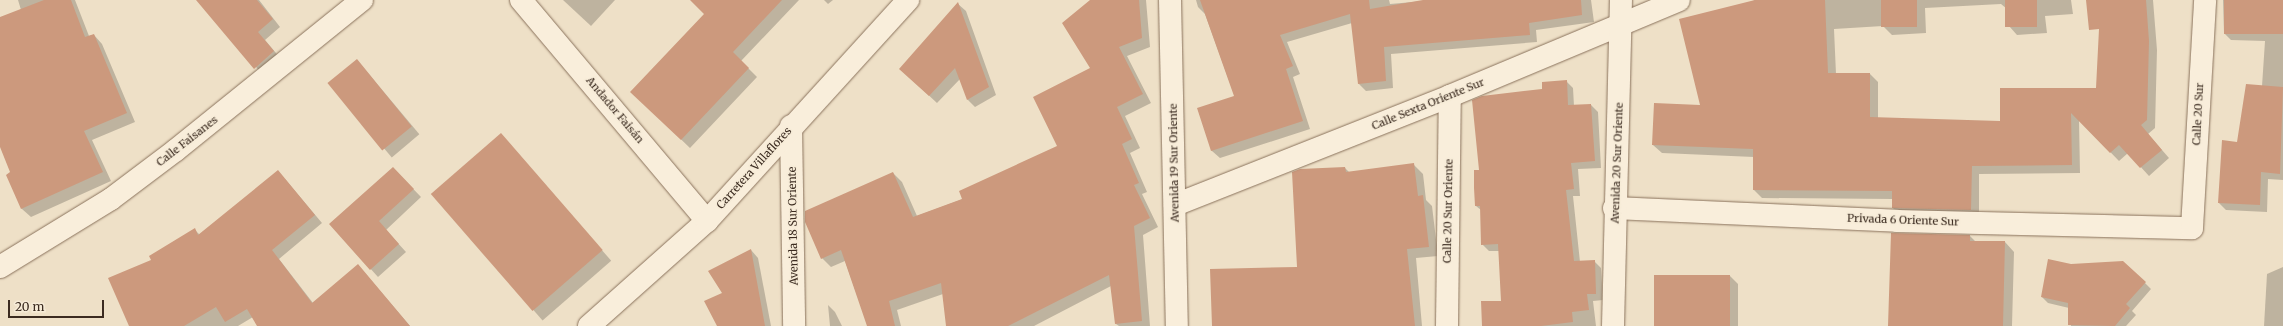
<!DOCTYPE html>
<html>
<head>
<meta charset="utf-8">
<style>
  body { margin:0 }
  #map { position:relative; width:2283px; height:326px; overflow:hidden; background:#eee0c7; font-family:Merriweather,serif }
  div>[style] { position:absolute }
  [style*='--x'] { left:calc(var(--x)*1px); top:calc(var(--y)*1px); width:calc(var(--w)*1px); rotate:calc(var(--a)*1deg) }
  .shadow>* { inset:0; background:#0003; transform-origin:0 0 }
  .building>* { inset:0; background:#cc997d; transform-origin:0 0 }
  .roads { filter:drop-shadow(0 0 1px #8a725c) drop-shadow(0 0 1px #8a725c) }
  .street>* { height:22px; margin:-11px; padding:0 11px; transform-origin:11px; border-radius:11px; background:#f9eedb }
  .secondary>* { height:22px; margin:-11px; padding:0 11px; transform-origin:11px; border-radius:11px; background:#f9eedb }
  span { translate:-50% -50%; white-space:nowrap; text-align:center; line-height:1.15; -webkit-text-stroke:3px #f6ebd7; paint-order:stroke }
  .street-label { font-size:11px; color:#3b2b20 }
  .scale { position:absolute; left:8px; top:300px; width:96px; height:18px; box-sizing:border-box; border:2px solid #3b2b20; border-top:0; padding-left:5px; font-size:12px; line-height:14px; white-space:nowrap; color:#3b2b20; -webkit-text-stroke:3px #f6ebd7; paint-order:stroke }
</style>
</head>
<body>
<div id="map">
  <div class="shadow">
    <div style="clip-path:polygon(18px 0,75px 0,89px 36px,94px 35px,102px 44px,135px 122px,92px 140px,111px 181px,31px 217px,22px 209px,7px 175px,12px 173px,0 145px,0 18px,21px 10px)"></div>
    <div style="clip-path:polygon(205px 0,259px 0,280px 27px,265px 40px,281px 59px,263px 76px)"></div>
    <div style="clip-path:polygon(563px 0,615px 0,591px 26px)"></div>
    <div style="clip-path:polygon(691px 0,799px 0,741px 61px,757px 77px,690px 148px,640px 100px,706px 14px)"></div>
    <div style="clip-path:polygon(824px 0,833px 0,828px 4px)"></div>
    <div style="clip-path:polygon(1091px 0,1146px 0,1150px 47px,1127px 56px,1151px 103px,1125px 116px,1140px 148px,1130px 153px,1147px 192px,1142px 194px,1158px 227px,1143px 235px,1150px 326px,1119px 326px,1116px 324px,1111px 286px,1034px 326px,947px 326px,943px 294px,897px 310px,901px 326px,868px 326px,845px 261px,831px 267px,822px 258px,893px 173px,902px 182px,917px 216px,963px 199px,1059px 147px,1091px 69px)"></div>
    <div style="clip-path:polygon(1196px 0,1389px 0,1390px 4px,1436px 0,1591px 0,1594px 22px,1536px 30px,1537px 42px,1391px 54px,1393px 88px,1366px 91px,1359px 84px,1352px 23px,1287px 42px,1300px 74px,1293px 77px,1310px 129px,1220px 158px,1212px 151px,1198px 109px,1235px 97px,1205px 14px,1198px 7px)"></div>
    <div style="clip-path:polygon(1754px 0,2071px 0,2073px 14px,2045px 16px,2047px 33px,2017px 35px,2009px 26px,2007px 9px,2001px 4px,1925px 8px,1926px 33px,1892px 35px,1883px 26px,1834px 29px,1836px 74px,1870px 74px,1878px 82px,1878px 119px,2001px 122px,2113px 98px,2109px 0,2153px 0,2157px 50px,2155px 128px,2148px 134px,2169px 158px,2149px 176px,2128px 153px,2119px 161px,2079px 120px,2080px 173px,1979px 174px,1979px 218px,1901px 216px,1893px 208px,1893px 199px,1762px 198px,1754px 190px,1754px 157px,1662px 153px,1653px 145px,1701px 106px)"></div>
    <div style="clip-path:polygon(2223px 0,2283px 0,2283px 180px,2268px 179px,2267px 212px,2226px 210px,2219px 203px,2238px 143px,2262px 86px,2265px 41px,2231px 40px,2224px 33px)"></div>
    <div style="clip-path:polygon(958px 4px,966px 11px,996px 95px,975px 107px,968px 100px,960px 79px,937px 103px,909px 77px)"></div>
    <div style="left:357px;top:60px;width:97px;height:36px;rotate:50deg"></div>
    <div style="clip-path:polygon(1566px 81px,1573px 88px,1574px 106px,1591px 105px,1598px 112px,1601px 168px,1578px 169px,1580px 196px,1573px 196px,1580px 262px,1594px 261px,1601px 268px,1603px 300px,1593px 301px,1596px 326px,1483px 326px,1502px 302px,1500px 251px,1489px 251px,1482px 244px,1481px 210px,1476px 206px,1481px 171px,1543px 90px)"></div>
    <div style="left:501px;top:134px;width:168px;height:91px;rotate:49deg"></div>
    <div style="clip-path:polygon(1413px 164px,1423px 174px,1426px 200px,1432px 206px,1438px 256px,1416px 258px,1422px 326px,1212px 326px,1298px 268px,1345px 168px,1350px 173px)"></div>
    <div style="clip-path:polygon(393px 168px,421px 197px,386px 230px,406px 252px,378px 277px,330px 224px)"></div>
    <div style="clip-path:polygon(285px 179px,322px 223px,279px 259px,313px 303px,358px 265px,410px 326px,258px 326px,253px 317px,238px 326px,130px 326px,152px 260px,195px 230px,200px 235px)"></div>
    <div style="clip-path:polygon(1970px 236px,1976px 242px,2005px 242px,2014px 252px,2012px 326px,1889px 326px)"></div>
    <div style="clip-path:polygon(751px 250px,758px 258px,771px 326px,718px 326px,724px 294px)"></div>
    <div style="clip-path:polygon(2283px 267px,2283px 326px,2264px 326px,2267px 274px)"></div>
    <div style="clip-path:polygon(1655px 276px,1730px 276px,1738px 284px,1738px 326px,1654px 326px)"></div>
    <div style="clip-path:polygon(2145px 283px,2151px 289px,2132px 311px,2136px 315px,2126px 326px,2071px 326px,2069px 308px,2048px 303px,2042px 297px)"></div>
    <div style="clip-path:polygon(828px 305px,835px 312px,842px 326px,830px 326px)"></div>
  </div>
  <div class="building">
    <div style="clip-path:polygon(44px 0,71px 0,85px 37px,94px 34px,127px 113px,84px 131px,103px 172px,21px 209px,6px 175px,10px 172px,0 147px,0 17px)"></div>
    <div style="clip-path:polygon(196px 0,257px 0,273px 19px,258px 32px,274px 51px,254px 69px)"></div>
    <div style="clip-path:polygon(690px 0,782px 0,733px 52px,749px 68px,681px 140px,630px 92px,704px 14px)"></div>
    <div style="clip-path:polygon(1090px 0,1139px 0,1142px 38px,1119px 47px,1143px 94px,1117px 107px,1132px 139px,1122px 144px,1139px 183px,1134px 185px,1150px 218px,1134px 226px,1142px 321px,1115px 324px,1109px 275px,1008px 326px,946px 326px,941px 283px,889px 301px,895px 326px,867px 326px,841px 250px,821px 259px,805px 222px,805px 211px,893px 172px,913px 217px,962px 199px,959px 191px,1057px 146px,1033px 97px,1090px 68px,1062px 23px)"></div>
    <div style="clip-path:polygon(1200px 0,1369px 0,1370px 9px,1423px 0,1581px 0,1582px 15px,1529px 23px,1530px 35px,1384px 47px,1386px 81px,1358px 84px,1350px 14px,1280px 35px,1293px 66px,1286px 69px,1303px 121px,1211px 151px,1197px 108px,1234px 96px)"></div>
    <div style="clip-path:polygon(1755px 0,1825px 0,1828px 73px,1870px 73px,1870px 117px,2000px 121px,2000px 88px,2096px 88px,2099px 29px,2089px 30px,2086px 0,2146px 0,2149px 41px,2147px 120px,2141px 125px,2162px 150px,2140px 168px,2119px 145px,2110px 153px,2071px 113px,2072px 165px,1972px 166px,1971px 210px,1892px 208px,1892px 191px,1753px 190px,1753px 149px,1652px 145px,1654px 103px,1700px 105px,1679px 19px)"></div>
    <div style="left:1881px;top:0;width:36px;height:27px"></div>
    <div style="left:2005px;top:0;width:32px;height:27px"></div>
    <div style="left:2224px;top:0;width:59px;height:34px"></div>
    <div style="clip-path:polygon(958px 2px,989px 87px,967px 100px,955px 68px,929px 96px,899px 69px)"></div>
    <div style="left:357px;top:59px;width:87px;height:38px;rotate:51deg"></div>
    <div style="clip-path:polygon(1567px 80px,1568px 105px,1591px 104px,1595px 161px,1571px 163px,1574px 189px,1566px 190px,1574px 261px,1595px 260px,1596px 294px,1587px 294px,1589px 310px,1572px 312px,1573px 322px,1541px 326px,1482px 326px,1481px 301px,1501px 301px,1498px 244px,1481px 245px,1480px 206px,1475px 206px,1474px 188px,1474px 170px,1479px 170px,1472px 100px,1482px 96px,1542px 89px,1542px 82px)"></div>
    <div style="clip-path:polygon(2246px 84px,2283px 87px,2280px 174px,2261px 172px,2260px 205px,2218px 203px,2222px 140px,2237px 142px)"></div>
    <div style="left:501px;top:133px;width:155px;height:93px;rotate:49deg"></div>
    <div style="clip-path:polygon(1414px 163px,1418px 196px,1423px 195px,1429px 247px,1407px 249px,1415px 326px,1212px 326px,1210px 269px,1297px 267px,1292px 172px,1300px 169px,1345px 167px,1346px 172px)"></div>
    <div style="clip-path:polygon(393px 167px,414px 189px,379px 221px,399px 244px,370px 270px,329px 224px)"></div>
    <div style="clip-path:polygon(278px 170px,315px 215px,272px 250px,312px 303px,358px 264px,410px 326px,257px 326px,247px 309px,225px 322px,216px 307px,184px 326px,129px 326px,108px 278px,151px 260px,149px 256px,195px 228px,198px 235px)"></div>
    <div style="clip-path:polygon(1891px 233px,1970px 235px,1970px 241px,2005px 241px,2003px 326px,1888px 326px)"></div>
    <div style="clip-path:polygon(751px 249px,765px 326px,717px 326px,704px 301px,722px 293px,708px 271px)"></div>
    <div style="clip-path:polygon(2048px 259px,2071px 264px,2123px 261px,2146px 282px,2126px 304px,2130px 308px,2115px 326px,2068px 325px,2068px 303px,2041px 297px)"></div>
    <div style="left:1654px;top:275px;width:76px;height:51px"></div>
  </div>
  <div class="roads">
    <div class="street">
      <div style="--x:521;--y:0;--w:289;--a:49.9"></div>
      <div style="--x:1170;--y:0;--w:326;--a:88.8"></div>
      <div style="--x:791;--y:126;--w:200;--a:89.1"></div>
      <div style="--x:1175;--y:205;--w:296;--a:-21.6"></div>
      <div style="--x:1450;--y:96;--w:248;--a:-22.7"></div>
      <div style="--x:1614;--y:208;--w:283;--a:2.6"></div>
      <div style="--x:1897;--y:221;--w:295;--a:1.4"></div>
      <div style="--x:2192;--y:228;--w:228;--a:-86.7"></div>
      <div style="--x:0;--y:267;--w:130;--a:-31.5"></div>
      <div style="--x:111;--y:199;--w:81;--a:-37"></div>
      <div style="--x:176;--y:150;--w:239;--a:-38.9"></div>
      <div style="--x:1447;--y:326;--w:230;--a:-89.3"></div>
      <div style="--x:1613;--y:326;--w:326;--a:-88.6"></div>
    </div>
    <div class="secondary">
      <div style="--x:589;--y:326;--w:158;--a:-41.7"></div>
      <div style="--x:707;--y:221;--w:299;--a:-47.7"></div>
    </div>
  </div>
  <div class="street-label">
    <span style="left:1428px;top:104px;rotate:-22deg">Calle Sexta Oriente Sur</span>
    <span style="left:615px;top:110px;rotate:50deg">Andador Faisán</span>
    <span style="left:2198px;top:114px;rotate:-87deg">Calle 20 Sur</span>
    <span style="left:187px;top:141px;rotate:-38deg">Calle Faisanes</span>
    <span style="left:1174px;top:163px;rotate:-91deg">Avenida 19 Sur Oriente</span>
    <span style="left:1617px;top:163px;rotate:-88deg">Avenida 20 Sur Oriente</span>
    <span style="left:754px;top:168px;rotate:-48deg">Carretera Villaflores</span>
    <span style="left:1448px;top:211px;rotate:-89deg">Calle 20 Sur Oriente</span>
    <span style="left:1903px;top:220px;rotate:2deg">Privada 6 Oriente Sur</span>
    <span style="left:793px;top:226px;rotate:-91deg">Avenida 18 Sur Oriente</span>
  </div>
  <div class="scale">20 m</div>
</div>
</body>
</html>
